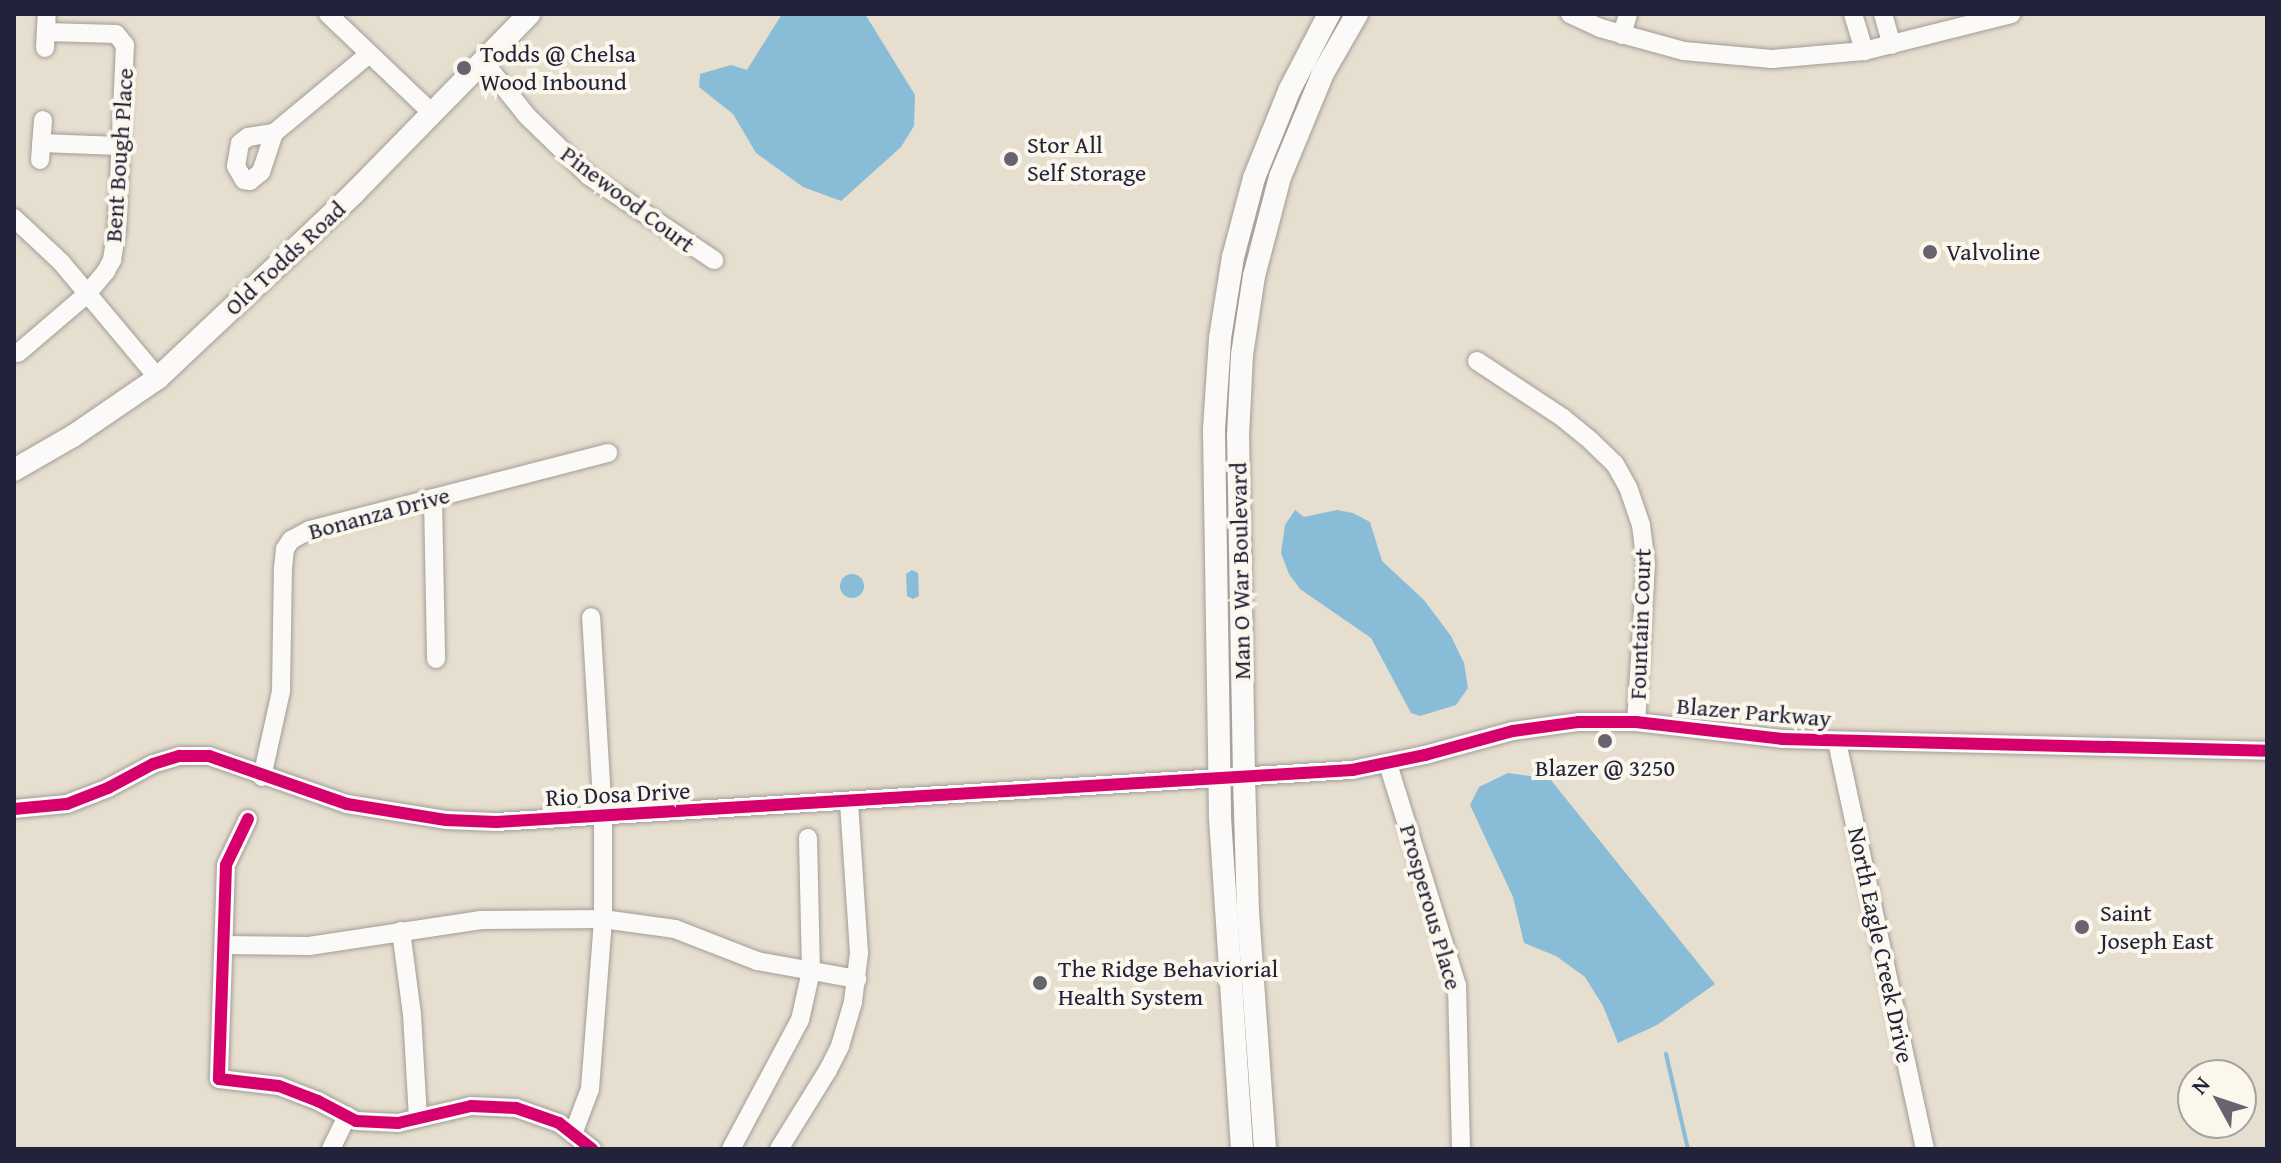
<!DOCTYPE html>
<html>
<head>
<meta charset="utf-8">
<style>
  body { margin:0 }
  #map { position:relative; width:2281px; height:1163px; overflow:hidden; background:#e6decf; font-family:"Gentium Book Plus",serif }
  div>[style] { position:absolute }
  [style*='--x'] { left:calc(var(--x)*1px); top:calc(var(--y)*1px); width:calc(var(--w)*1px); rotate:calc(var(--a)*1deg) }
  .water>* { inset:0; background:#89bcd7 }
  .round { border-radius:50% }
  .stream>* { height:4px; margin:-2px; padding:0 2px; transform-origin:2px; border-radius:2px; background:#89bcd7 }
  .roads { filter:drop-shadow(0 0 2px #a19d97) drop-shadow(0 0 2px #a19d97) }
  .minor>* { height:18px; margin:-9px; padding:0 9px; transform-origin:9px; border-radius:9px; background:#fbfaf8 }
  .major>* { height:22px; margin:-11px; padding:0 11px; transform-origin:11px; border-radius:11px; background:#fbfaf8 }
  .cycleway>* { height:12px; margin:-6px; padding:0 6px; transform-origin:6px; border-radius:6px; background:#d6006c }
  .dots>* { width:22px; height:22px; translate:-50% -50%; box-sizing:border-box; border:4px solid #fbf7ec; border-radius:50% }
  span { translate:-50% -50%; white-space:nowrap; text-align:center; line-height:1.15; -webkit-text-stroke:8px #fbf7ec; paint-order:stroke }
  .poi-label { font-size:24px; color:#22223b }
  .left { translate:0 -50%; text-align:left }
  .street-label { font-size:24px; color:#22223b }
  .frame { position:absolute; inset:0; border:16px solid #22223b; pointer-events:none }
  .north { position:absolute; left:2177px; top:1059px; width:80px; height:80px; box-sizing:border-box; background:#fbf7ec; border:2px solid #a4a2a5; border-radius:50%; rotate:310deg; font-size:22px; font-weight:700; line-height:32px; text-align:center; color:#22223b }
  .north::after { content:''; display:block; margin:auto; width:28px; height:36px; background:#67646f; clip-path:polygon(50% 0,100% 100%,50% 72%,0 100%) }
</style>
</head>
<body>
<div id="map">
  <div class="water">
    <div style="clip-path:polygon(782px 14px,865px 14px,915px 95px,914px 126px,901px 147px,841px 201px,803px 187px,756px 153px,733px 114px,699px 87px,700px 74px,731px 65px,747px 70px)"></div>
    <div style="clip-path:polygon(1295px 510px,1304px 517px,1337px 510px,1353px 513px,1370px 522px,1382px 561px,1424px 600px,1451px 636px,1464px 663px,1468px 688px,1456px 705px,1420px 716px,1411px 713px,1371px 638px,1300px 589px,1289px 574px,1281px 553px,1285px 525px)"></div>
    <div style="clip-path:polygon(912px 570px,918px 573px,919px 596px,913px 599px,907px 596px,906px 574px)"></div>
    <div class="round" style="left:840px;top:574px;width:24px;height:24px"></div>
    <div style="clip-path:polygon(1508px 773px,1550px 779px,1715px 984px,1657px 1025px,1618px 1043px,1603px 1006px,1585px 977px,1556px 956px,1524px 943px,1513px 897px,1470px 805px,1479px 787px)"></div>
  </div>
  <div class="stream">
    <div style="--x:1666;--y:1054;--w:98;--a:77"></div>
  </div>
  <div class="roads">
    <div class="minor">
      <div style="--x:328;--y:14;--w:145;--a:43.6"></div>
      <div style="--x:1570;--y:14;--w:33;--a:25"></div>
      <div style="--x:1600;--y:28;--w:87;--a:15.3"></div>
      <div style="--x:1684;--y:51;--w:88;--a:5.2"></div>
      <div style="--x:1772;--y:59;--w:92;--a:-5"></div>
      <div style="--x:1864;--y:51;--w:152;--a:-14.1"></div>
      <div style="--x:1853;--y:14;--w:39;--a:73"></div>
      <div style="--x:1883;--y:14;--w:32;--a:74"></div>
      <div style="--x:1622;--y:35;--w:22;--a:-74"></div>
      <div style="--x:45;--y:48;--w:34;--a:-87"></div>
      <div style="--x:483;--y:61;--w:70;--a:51.3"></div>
      <div style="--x:527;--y:116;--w:86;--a:44.1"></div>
      <div style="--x:589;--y:176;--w:151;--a:33.9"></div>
      <div style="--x:274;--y:133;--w:41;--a:108.4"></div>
      <div style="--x:261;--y:172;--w:14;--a:141"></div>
      <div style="--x:250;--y:181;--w:6;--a:-171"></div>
      <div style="--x:244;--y:180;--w:16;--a:-120"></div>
      <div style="--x:236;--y:166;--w:23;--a:-80"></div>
      <div style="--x:240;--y:143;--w:10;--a:-37"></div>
      <div style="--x:248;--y:137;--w:26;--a:-9"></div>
      <div style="--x:274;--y:133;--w:124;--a:-39.7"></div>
      <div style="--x:41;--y:143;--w:78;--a:2.2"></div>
      <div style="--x:40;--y:160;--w:40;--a:-85.7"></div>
      <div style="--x:14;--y:218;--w:64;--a:43.1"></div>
      <div style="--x:61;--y:262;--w:151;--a:50.1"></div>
      <div style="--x:18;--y:353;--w:91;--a:-40.5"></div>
      <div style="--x:87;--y:294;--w:30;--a:-50"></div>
      <div style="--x:106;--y:271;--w:13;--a:-61"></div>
      <div style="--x:112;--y:260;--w:33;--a:-81"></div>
      <div style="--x:117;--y:227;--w:182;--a:-87.5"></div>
      <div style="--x:125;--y:45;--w:14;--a:-129"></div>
      <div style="--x:116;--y:34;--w:70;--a:-178.4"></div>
      <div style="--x:1477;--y:361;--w:103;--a:33.5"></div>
      <div style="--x:1563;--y:418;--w:36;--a:39"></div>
      <div style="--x:1591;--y:441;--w:33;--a:44"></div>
      <div style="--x:1615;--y:464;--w:26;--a:61"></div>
      <div style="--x:1628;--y:487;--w:40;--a:71.1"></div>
      <div style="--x:1641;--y:525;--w:39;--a:83"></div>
      <div style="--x:1646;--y:564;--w:158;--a:93.6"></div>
      <div style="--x:433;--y:498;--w:161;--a:88.9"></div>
      <div style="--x:1837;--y:742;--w:416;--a:77.8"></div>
      <div style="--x:1388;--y:764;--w:232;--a:72.7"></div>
      <div style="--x:1457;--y:985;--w:164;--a:88.6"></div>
      <div style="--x:262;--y:777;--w:88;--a:-77.5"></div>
      <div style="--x:281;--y:691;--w:123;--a:-89.1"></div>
      <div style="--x:283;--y:568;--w:19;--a:-84"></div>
      <div style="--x:285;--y:549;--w:11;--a:-56"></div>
      <div style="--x:291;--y:540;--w:21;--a:-28"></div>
      <div style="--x:310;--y:530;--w:308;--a:-14.5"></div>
      <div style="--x:14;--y:809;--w:53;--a:-5.4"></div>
      <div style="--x:67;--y:804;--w:44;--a:-21.3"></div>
      <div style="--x:108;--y:788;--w:51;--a:-28.1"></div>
      <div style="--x:153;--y:764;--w:28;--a:-17"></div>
      <div style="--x:180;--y:756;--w:29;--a:0"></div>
      <div style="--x:209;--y:756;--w:146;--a:19.2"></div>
      <div style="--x:347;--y:804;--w:100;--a:9.2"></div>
      <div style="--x:446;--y:820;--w:50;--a:2.3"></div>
      <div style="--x:496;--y:822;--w:858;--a:-3.48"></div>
      <div style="--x:1352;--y:770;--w:75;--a:-11.6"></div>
      <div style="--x:1425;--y:755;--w:91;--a:-15.3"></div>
      <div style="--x:1513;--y:731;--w:67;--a:-7.8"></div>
      <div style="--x:1579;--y:722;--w:57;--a:0"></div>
      <div style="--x:1636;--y:722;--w:147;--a:6.6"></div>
      <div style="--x:1782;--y:739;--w:485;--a:1.4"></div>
      <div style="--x:248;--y:819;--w:51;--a:115.6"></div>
      <div style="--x:226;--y:865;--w:214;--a:91.9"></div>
      <div style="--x:219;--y:1079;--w:60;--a:6.7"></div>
      <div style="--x:279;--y:1086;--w:42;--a:21"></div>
      <div style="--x:318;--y:1101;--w:43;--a:27.8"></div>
      <div style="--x:356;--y:1121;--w:42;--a:2.7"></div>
      <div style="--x:398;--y:1123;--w:75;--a:-13.1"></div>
      <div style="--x:471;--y:1106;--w:45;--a:2.5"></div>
      <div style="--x:516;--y:1108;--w:46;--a:19.2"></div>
      <div style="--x:559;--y:1123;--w:42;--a:38.2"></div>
      <div style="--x:401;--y:931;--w:84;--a:82.5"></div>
      <div style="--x:412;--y:1014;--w:104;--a:86.7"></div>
      <div style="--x:224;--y:945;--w:85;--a:0.7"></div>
      <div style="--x:309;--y:946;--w:174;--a:-8.6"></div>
      <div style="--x:481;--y:920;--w:122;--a:-0.5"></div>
      <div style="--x:603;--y:919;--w:102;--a:-90"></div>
      <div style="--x:603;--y:817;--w:200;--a:-93.4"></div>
      <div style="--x:573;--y:1134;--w:48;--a:-69.3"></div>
      <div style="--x:590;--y:1089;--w:170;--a:-85.6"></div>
      <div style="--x:603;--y:919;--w:73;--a:7.9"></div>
      <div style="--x:675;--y:929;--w:88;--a:21.3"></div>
      <div style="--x:757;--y:961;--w:102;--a:10.2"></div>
      <div style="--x:331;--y:1149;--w:37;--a:-64"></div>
      <div style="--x:731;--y:1149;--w:146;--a:-61.9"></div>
      <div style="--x:800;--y:1020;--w:50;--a:-77.3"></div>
      <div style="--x:811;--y:971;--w:133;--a:-91.3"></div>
      <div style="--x:779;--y:1149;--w:93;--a:-58.2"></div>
      <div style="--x:828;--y:1070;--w:27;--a:-63"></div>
      <div style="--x:840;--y:1046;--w:46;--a:-73.5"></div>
      <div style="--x:853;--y:1002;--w:49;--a:-83"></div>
      <div style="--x:859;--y:953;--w:151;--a:-93.8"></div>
    </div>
    <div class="major">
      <div style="--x:14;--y:470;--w:68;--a:-30"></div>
      <div style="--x:73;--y:436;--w:103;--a:-34.3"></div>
      <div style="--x:158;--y:378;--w:270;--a:-43.3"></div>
      <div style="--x:354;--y:193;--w:250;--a:-45.6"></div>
      <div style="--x:1242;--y:1149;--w:336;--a:-93.8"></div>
      <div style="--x:1220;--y:814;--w:385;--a:-90.9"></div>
      <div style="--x:1214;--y:429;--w:91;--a:-86.2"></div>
      <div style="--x:1220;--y:338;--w:82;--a:-80.9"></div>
      <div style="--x:1233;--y:257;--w:82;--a:-75.1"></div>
      <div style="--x:1254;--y:178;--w:96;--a:-68"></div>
      <div style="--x:1290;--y:89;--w:85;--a:-62.5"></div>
      <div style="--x:1265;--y:1149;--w:238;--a:-94.1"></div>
      <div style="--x:1248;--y:912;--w:137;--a:-91.7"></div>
      <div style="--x:1244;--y:775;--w:339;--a:-91"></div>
      <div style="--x:1238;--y:436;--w:81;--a:-87.2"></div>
      <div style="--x:1242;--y:355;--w:80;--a:-81.4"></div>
      <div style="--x:1254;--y:276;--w:102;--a:-75.3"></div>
      <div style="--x:1280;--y:177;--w:113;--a:-67.5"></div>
      <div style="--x:1323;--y:73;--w:68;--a:-60"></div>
    </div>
  </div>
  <div class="cycleway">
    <div style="--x:14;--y:809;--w:53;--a:-5.4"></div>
    <div style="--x:67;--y:804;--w:44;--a:-21.3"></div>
    <div style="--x:108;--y:788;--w:51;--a:-28.1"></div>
    <div style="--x:153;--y:764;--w:28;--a:-17"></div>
    <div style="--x:180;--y:756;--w:29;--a:0"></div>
    <div style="--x:209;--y:756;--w:146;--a:19.2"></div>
    <div style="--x:347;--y:804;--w:100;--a:9.2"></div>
    <div style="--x:446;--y:820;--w:50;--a:2.3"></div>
    <div style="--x:496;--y:822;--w:858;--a:-3.48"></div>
    <div style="--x:1352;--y:770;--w:75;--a:-11.6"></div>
    <div style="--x:1425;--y:755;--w:91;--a:-15.3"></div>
    <div style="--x:1513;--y:731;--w:67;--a:-7.8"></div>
    <div style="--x:1579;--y:722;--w:57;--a:0"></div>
    <div style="--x:1636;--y:722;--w:147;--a:6.6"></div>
    <div style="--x:1782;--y:739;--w:485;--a:1.4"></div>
    <div style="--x:248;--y:819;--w:51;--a:115.6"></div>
    <div style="--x:226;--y:865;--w:214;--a:91.9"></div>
    <div style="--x:219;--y:1079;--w:60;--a:6.7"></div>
    <div style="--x:279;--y:1086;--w:42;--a:21"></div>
    <div style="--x:318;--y:1101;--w:43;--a:27.8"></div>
    <div style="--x:356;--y:1121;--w:42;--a:2.7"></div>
    <div style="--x:398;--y:1123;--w:75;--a:-13.1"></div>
    <div style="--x:471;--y:1106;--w:45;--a:2.5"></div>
    <div style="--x:516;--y:1108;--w:46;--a:19.2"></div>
    <div style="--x:559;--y:1123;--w:42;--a:38.2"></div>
  </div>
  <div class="dots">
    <div style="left:464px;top:68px;background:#67646f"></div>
    <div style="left:1011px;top:159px;background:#67646f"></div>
    <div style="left:1930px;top:252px;background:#67646f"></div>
    <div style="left:1605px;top:741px;background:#67646f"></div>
    <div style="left:2082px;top:927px;background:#67646f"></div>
    <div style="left:1040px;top:983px;background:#67646f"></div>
  </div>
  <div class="poi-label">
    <span class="left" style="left:480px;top:68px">Todds @ Chelsa<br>Wood Inbound</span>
    <span class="left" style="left:1027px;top:159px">Stor All<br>Self Storage</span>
    <span class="left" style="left:1946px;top:252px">Valvoline</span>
    <span style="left:1605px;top:768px">Blazer @ 3250</span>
    <span class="left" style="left:2100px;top:927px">Saint<br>Joseph East</span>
    <span class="left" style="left:1058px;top:983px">The Ridge Behaviorial<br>Health System</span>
  </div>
  <div class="street-label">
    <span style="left:119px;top:155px;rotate:-86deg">Bent Bough Place</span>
    <span style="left:628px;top:199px;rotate:37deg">Pinewood Court</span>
    <span style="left:285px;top:258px;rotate:-43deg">Old Todds Road</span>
    <span style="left:379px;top:513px;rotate:-15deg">Bonanza Drive</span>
    <span style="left:1240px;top:571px;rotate:-91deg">Man O War Boulevard</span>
    <span style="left:1640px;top:624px;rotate:-88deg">Fountain Court</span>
    <span style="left:1754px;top:712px;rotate:5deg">Blazer Parkway</span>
    <span style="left:618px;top:794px;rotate:-3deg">Rio Dosa Drive</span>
    <span style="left:1431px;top:907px;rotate:74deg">Prosperous Place</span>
    <span style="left:1881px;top:945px;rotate:78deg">North Eagle Creek Drive</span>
  </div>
  <div class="frame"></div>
  <div class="north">N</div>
</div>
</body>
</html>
